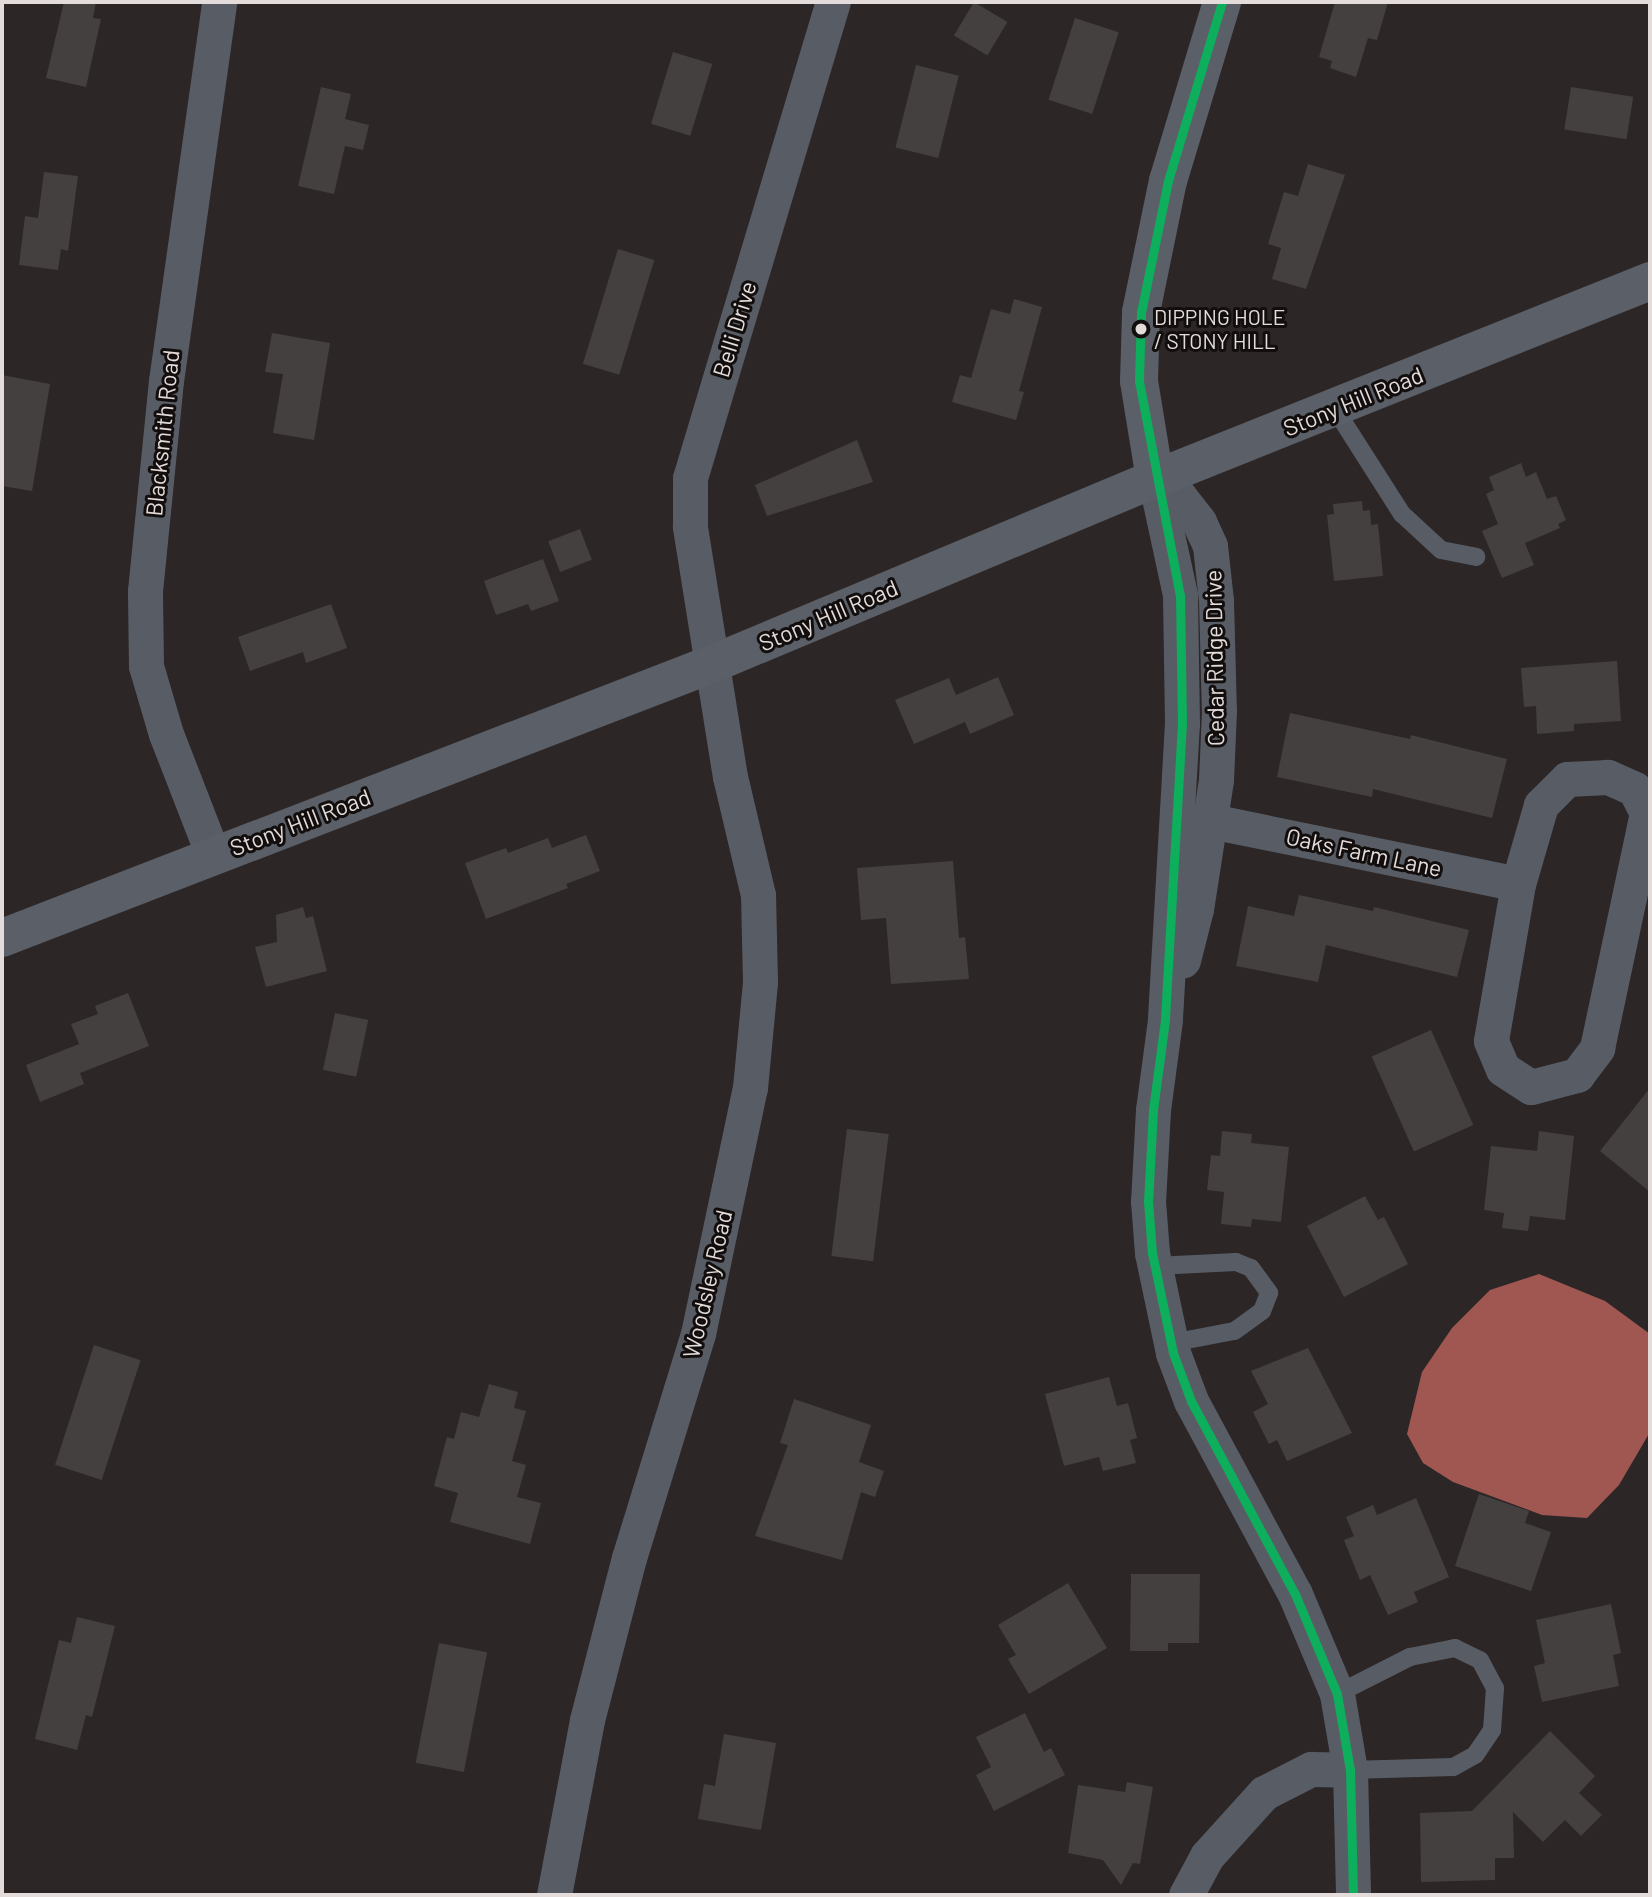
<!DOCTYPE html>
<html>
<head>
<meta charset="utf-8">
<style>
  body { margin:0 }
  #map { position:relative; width:1652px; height:1897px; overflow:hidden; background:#2c2626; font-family:Barlow,sans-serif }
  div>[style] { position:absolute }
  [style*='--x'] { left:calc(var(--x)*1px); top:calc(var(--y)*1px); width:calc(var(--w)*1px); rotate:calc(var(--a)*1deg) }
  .water>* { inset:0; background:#a05751 }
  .building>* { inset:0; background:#454040; transform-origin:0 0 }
  .lane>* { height:18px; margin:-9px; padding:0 9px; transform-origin:9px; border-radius:9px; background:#585d65 }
  .street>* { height:35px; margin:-17.5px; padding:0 17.5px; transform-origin:17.5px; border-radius:17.5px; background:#585d65 }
  .secondary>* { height:38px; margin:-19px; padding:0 19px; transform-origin:19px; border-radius:19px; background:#5b5f67 }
  .bus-1>* { height:9px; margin:-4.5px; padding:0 4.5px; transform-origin:4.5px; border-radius:4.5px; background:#0daf5c }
  .dots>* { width:19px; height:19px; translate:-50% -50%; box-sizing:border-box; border:4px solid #130e0e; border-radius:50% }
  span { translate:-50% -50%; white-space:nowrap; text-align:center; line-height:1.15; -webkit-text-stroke:6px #130e0e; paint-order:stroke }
  .bus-label { font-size:21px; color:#e3dcdb }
  .left { translate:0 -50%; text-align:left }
  .street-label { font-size:23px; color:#e3dcdb }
  .frame { position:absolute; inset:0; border:4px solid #e3dcdb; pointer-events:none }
</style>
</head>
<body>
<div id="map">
  <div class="water">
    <div style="clip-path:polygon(1539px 1274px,1605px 1301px,1650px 1334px,1650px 1432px,1619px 1485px,1587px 1518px,1542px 1515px,1453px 1482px,1423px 1463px,1407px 1434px,1422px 1372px,1452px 1328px,1490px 1290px)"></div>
  </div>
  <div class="building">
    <div style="clip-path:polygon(64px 2px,96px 2px,93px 18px,101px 19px,86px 87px,46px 78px)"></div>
    <div style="left:974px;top:2px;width:39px;height:39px;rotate:31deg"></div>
    <div style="clip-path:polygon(1335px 2px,1388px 2px,1377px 40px,1368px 38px,1356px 77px,1330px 68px,1332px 61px,1319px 57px)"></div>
    <div style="left:1075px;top:18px;width:46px;height:86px;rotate:18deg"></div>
    <div style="left:673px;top:52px;width:41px;height:75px;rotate:17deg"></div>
    <div style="left:916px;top:65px;width:44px;height:85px;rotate:14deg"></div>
    <div style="clip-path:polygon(321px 87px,351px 94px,345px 119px,369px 125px,363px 150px,345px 146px,334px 194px,298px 186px)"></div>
    <div style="left:1571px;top:87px;width:63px;height:43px;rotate:9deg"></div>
    <div style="clip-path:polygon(1308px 164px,1345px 175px,1306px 289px,1272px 279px,1281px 248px,1268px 244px,1284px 192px,1298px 196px)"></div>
    <div style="clip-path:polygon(44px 172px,78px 176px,68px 251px,61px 249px,58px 270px,19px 265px,25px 216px,38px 218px)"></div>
    <div style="left:618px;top:249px;width:38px;height:120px;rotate:17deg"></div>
    <div style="clip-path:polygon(1014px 299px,1042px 307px,1019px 391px,1024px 392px,1016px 420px,952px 402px,960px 375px,971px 378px,991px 309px,1010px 314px)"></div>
    <div style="clip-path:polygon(272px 333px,330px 343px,314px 440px,273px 433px,283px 374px,265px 372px)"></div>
    <div style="clip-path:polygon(2px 375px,50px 384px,32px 491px,2px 486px)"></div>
    <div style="clip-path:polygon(857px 440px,873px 482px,767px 516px,755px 485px)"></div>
    <div style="clip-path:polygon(1521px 463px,1526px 477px,1536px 472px,1547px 499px,1556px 496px,1566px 520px,1558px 524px,1560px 528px,1525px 543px,1534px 565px,1502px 578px,1482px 531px,1498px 524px,1486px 494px,1494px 490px,1489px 477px)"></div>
    <div style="clip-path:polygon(1362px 501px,1363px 511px,1370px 510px,1371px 525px,1378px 524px,1383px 576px,1334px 581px,1327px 515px,1334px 514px,1333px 504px)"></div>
    <div style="left:580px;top:529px;width:33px;height:34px;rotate:69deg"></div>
    <div style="clip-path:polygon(543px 559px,559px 601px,531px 611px,528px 604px,496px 615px,484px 581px)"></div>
    <div style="clip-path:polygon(331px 604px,347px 648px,306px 663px,303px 652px,250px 671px,238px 637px)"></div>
    <div style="clip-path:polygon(1617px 661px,1621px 721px,1574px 724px,1574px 731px,1537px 734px,1536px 706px,1524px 707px,1521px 668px)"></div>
    <div style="clip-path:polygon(998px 677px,1014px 715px,970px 734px,965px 722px,914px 744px,895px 700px,949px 678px,956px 695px)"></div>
    <div style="clip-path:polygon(1290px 713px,1410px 739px,1411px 735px,1507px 759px,1492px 818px,1373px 789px,1372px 797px,1277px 777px)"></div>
    <div style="clip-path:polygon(586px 835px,600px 871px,566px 884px,568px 888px,486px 919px,465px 863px,506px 848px,508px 853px,548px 838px,552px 848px)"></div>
    <div style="clip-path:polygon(953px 861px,959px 938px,965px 937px,969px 979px,891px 984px,886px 918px,861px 920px,857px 868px)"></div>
    <div style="clip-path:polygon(1299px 895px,1373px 911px,1374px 907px,1469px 930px,1457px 977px,1326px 945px,1318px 982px,1236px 966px,1248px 906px,1294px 916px)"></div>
    <div style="clip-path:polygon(303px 907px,306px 918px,313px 916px,327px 971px,266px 987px,255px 947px,277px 942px,276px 915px)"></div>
    <div style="clip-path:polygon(128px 993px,149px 1046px,80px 1073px,84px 1084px,40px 1102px,26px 1065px,79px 1044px,71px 1024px,98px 1014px,95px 1006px)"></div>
    <div style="left:335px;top:1013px;width:34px;height:58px;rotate:12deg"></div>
    <div style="left:1431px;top:1030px;width:104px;height:65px;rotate:66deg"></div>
    <div style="clip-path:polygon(1650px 1088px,1650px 1192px,1600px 1151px)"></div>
    <div style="left:847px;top:1129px;width:42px;height:128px;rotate:7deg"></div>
    <div style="clip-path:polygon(1222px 1131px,1252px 1134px,1251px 1143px,1289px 1147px,1281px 1222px,1252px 1219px,1251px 1227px,1221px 1224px,1224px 1192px,1207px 1190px,1211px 1155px,1220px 1156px)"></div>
    <div style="clip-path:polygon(1539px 1131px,1574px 1136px,1565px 1220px,1530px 1216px,1528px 1231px,1502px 1228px,1504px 1213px,1484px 1210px,1491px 1146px,1537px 1151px)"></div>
    <div style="clip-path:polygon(1365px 1196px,1378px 1220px,1384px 1217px,1408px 1264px,1344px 1297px,1307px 1226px)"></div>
    <div style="left:94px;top:1345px;width:49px;height:126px;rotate:18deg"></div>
    <div style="clip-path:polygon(1308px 1348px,1352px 1433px,1287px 1461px,1277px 1440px,1269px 1444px,1253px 1412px,1268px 1404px,1251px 1371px)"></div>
    <div style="clip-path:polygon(1109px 1377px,1117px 1406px,1128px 1403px,1137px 1438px,1130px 1440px,1136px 1463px,1103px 1471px,1099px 1457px,1064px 1466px,1045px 1394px)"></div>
    <div style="clip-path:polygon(489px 1384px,518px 1392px,514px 1408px,526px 1411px,512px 1461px,526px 1465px,517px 1497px,541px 1503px,530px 1544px,450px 1522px,458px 1493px,434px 1486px,447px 1437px,454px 1439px,461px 1412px,479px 1417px)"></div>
    <div style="clip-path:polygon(794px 1399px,871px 1425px,859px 1462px,884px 1471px,875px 1497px,861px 1492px,842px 1560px,755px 1536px,788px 1445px,780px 1443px)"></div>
    <div style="clip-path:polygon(1479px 1494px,1529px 1511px,1525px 1523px,1551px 1532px,1531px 1591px,1455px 1566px)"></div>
    <div style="clip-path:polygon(1416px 1498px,1449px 1577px,1414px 1592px,1418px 1602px,1388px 1615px,1370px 1575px,1360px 1580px,1344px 1540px,1354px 1536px,1346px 1517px,1373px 1505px,1377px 1515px)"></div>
    <div style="clip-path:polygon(1131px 1574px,1200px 1574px,1199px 1643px,1168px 1643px,1168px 1651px,1130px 1651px)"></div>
    <div style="clip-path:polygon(1068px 1583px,1107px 1648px,1029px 1694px,1008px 1659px,1016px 1655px,998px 1625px)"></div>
    <div style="clip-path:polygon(1611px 1604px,1621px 1653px,1613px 1655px,1619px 1686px,1542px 1702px,1534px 1666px,1545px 1663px,1536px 1620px)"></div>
    <div style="clip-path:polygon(77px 1617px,115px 1626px,92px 1717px,86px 1715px,77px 1750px,35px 1739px,59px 1640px,71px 1643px)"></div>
    <div style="left:439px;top:1643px;width:49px;height:122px;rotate:11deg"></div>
    <div style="clip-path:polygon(1025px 1713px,1044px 1752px,1051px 1748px,1065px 1775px,994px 1811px,976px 1775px,991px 1767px,976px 1737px)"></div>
    <div style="clip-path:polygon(1550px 1731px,1595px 1776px,1579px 1793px,1602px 1815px,1581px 1836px,1565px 1820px,1543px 1842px,1513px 1812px,1514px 1858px,1495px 1858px,1495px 1880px,1421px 1882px,1420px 1813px,1472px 1811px)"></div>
    <div style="clip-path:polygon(724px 1734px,776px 1743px,761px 1830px,698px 1819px,704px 1784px,715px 1786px)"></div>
    <div style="clip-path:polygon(1127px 1782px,1153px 1787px,1140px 1864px,1133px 1863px,1121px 1885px,1103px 1860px,1068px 1853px,1078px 1785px,1125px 1792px)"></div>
  </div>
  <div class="lane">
    <div style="--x:1335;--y:409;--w:125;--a:57.5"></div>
    <div style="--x:1402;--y:514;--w:53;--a:42.7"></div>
    <div style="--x:1441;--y:550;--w:36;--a:11"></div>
    <div style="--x:1155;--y:1266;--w:81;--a:-2.8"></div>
    <div style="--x:1236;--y:1262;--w:16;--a:22"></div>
    <div style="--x:1251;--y:1268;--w:31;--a:54"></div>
    <div style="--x:1269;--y:1293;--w:19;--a:111"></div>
    <div style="--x:1262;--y:1311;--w:34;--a:144"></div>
    <div style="--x:1234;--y:1331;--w:64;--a:169.2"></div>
    <div style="--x:1337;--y:1694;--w:82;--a:-26.9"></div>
    <div style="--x:1410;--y:1657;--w:46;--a:-11.3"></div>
    <div style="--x:1455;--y:1648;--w:28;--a:26"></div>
    <div style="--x:1480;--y:1660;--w:32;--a:62"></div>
    <div style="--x:1495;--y:1688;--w:42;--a:94.1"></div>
    <div style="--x:1492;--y:1730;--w:30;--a:124"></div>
    <div style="--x:1475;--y:1755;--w:25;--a:151"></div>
    <div style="--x:1453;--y:1767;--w:103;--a:178.3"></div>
  </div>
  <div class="street">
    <div style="--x:1155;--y:479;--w:119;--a:77.8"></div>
    <div style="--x:1180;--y:595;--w:128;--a:89.1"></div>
    <div style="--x:1182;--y:723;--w:297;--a:93.3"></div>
    <div style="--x:1165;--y:1020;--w:91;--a:97.6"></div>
    <div style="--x:1153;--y:1110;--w:91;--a:93.1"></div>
    <div style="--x:1148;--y:1201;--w:52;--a:85.6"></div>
    <div style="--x:1152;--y:1253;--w:102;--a:78.1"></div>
    <div style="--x:1173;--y:1353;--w:51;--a:69.4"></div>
    <div style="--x:1191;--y:1401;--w:219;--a:61.7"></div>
    <div style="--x:1295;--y:1594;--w:108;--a:67.2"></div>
    <div style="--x:1337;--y:1694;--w:77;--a:80.3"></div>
    <div style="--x:1350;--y:1770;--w:125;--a:88.6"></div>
    <div style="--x:1155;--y:479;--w:29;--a:35"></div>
    <div style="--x:1179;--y:496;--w:33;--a:52"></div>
    <div style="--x:1199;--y:522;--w:26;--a:65"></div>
    <div style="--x:1210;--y:546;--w:54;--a:83.7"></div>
    <div style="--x:1216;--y:600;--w:111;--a:88.5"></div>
    <div style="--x:1219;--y:711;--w:69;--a:92.5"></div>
    <div style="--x:1216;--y:780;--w:131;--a:98.8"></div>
    <div style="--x:1196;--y:909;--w:53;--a:104.3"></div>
    <div style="--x:1211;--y:821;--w:313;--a:11.6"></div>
    <div style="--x:1518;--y:884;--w:159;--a:99.8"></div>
    <div style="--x:1491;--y:1041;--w:30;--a:67"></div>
    <div style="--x:1503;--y:1069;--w:33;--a:33"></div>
    <div style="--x:1531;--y:1087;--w:48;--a:-14.6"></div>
    <div style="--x:1577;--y:1075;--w:34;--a:-53"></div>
    <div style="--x:1597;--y:1048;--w:240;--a:-78"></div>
    <div style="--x:1647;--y:813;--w:27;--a:-117"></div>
    <div style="--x:1635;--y:789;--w:30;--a:-156"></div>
    <div style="--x:1608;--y:777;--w:41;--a:177.2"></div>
    <div style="--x:1567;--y:779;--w:37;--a:135"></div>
    <div style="--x:1541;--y:805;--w:82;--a:106.2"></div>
    <div style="--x:213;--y:855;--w:130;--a:-111.2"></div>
    <div style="--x:166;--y:734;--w:71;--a:-106.4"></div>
    <div style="--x:146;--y:666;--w:75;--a:-90.8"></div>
    <div style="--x:145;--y:591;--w:211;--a:-84.3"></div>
    <div style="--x:166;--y:381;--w:383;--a:-82"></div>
    <div style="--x:554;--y:1895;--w:178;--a:-79.3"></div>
    <div style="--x:587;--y:1720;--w:167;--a:-75.5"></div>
    <div style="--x:629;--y:1558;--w:234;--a:-72.9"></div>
    <div style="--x:698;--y:1334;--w:251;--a:-78.1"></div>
    <div style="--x:750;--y:1088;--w:106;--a:-84.6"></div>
    <div style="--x:760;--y:982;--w:87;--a:-91.3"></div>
    <div style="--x:758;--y:895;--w:121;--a:-103.3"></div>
    <div style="--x:730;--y:777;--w:254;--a:-99.1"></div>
    <div style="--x:690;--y:526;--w:48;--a:-90"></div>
    <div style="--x:690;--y:478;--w:497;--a:-73.3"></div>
    <div style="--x:1186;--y:1895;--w:44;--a:-61.7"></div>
    <div style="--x:1207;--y:1856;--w:85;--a:-47.9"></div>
    <div style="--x:1264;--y:1793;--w:53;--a:-27.1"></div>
    <div style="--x:1311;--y:1769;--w:39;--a:1"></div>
  </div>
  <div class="secondary">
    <div style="--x:1155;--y:479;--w:99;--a:-99.3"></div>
    <div style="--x:1139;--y:381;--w:69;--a:-88.3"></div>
    <div style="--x:1141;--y:312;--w:134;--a:-78.4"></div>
    <div style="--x:1168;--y:181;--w:187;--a:-73.2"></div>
    <div style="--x:2;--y:938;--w:761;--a:-21.1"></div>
    <div style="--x:712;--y:664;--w:480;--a:-22.7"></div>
    <div style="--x:1155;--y:479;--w:533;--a:-21.8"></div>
  </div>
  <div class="bus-1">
    <div style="--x:1222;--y:2;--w:187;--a:106.8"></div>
    <div style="--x:1168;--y:181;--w:134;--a:101.6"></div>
    <div style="--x:1141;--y:312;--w:69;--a:91.7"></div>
    <div style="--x:1139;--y:381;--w:218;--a:79.2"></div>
    <div style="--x:1180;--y:595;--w:128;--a:89.1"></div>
    <div style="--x:1182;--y:723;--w:297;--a:93.3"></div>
    <div style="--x:1165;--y:1020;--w:91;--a:97.6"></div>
    <div style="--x:1153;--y:1110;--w:91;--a:93.1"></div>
    <div style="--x:1148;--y:1201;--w:52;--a:85.6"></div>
    <div style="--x:1152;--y:1253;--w:102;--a:78.1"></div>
    <div style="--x:1173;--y:1353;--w:51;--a:69.4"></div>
    <div style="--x:1191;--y:1401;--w:219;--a:61.7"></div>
    <div style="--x:1295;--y:1594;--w:108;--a:67.2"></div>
    <div style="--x:1337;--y:1694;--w:77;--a:80.3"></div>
    <div style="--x:1350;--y:1770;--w:125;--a:88.6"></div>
  </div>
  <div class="dots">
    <div style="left:1141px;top:329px;background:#e3dcdb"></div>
  </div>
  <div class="bus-label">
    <span class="left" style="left:1154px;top:329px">DIPPING HOLE<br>/ STONY HILL</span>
  </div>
  <div class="street-label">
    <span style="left:734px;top:329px;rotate:-73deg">Belli Drive</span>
    <span style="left:1353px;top:401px;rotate:-22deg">Stony Hill Road</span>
    <span style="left:162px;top:433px;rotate:-84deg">Blacksmith Road</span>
    <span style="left:828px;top:615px;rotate:-23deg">Stony Hill Road</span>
    <span style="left:1214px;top:658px;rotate:-91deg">Cedar Ridge Drive</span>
    <span style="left:300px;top:822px;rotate:-21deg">Stony Hill Road</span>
    <span style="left:1364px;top:852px;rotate:12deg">Oaks Farm Lane</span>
    <span style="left:707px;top:1284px;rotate:-77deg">Woodsley Road</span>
  </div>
  <div class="frame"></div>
</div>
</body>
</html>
